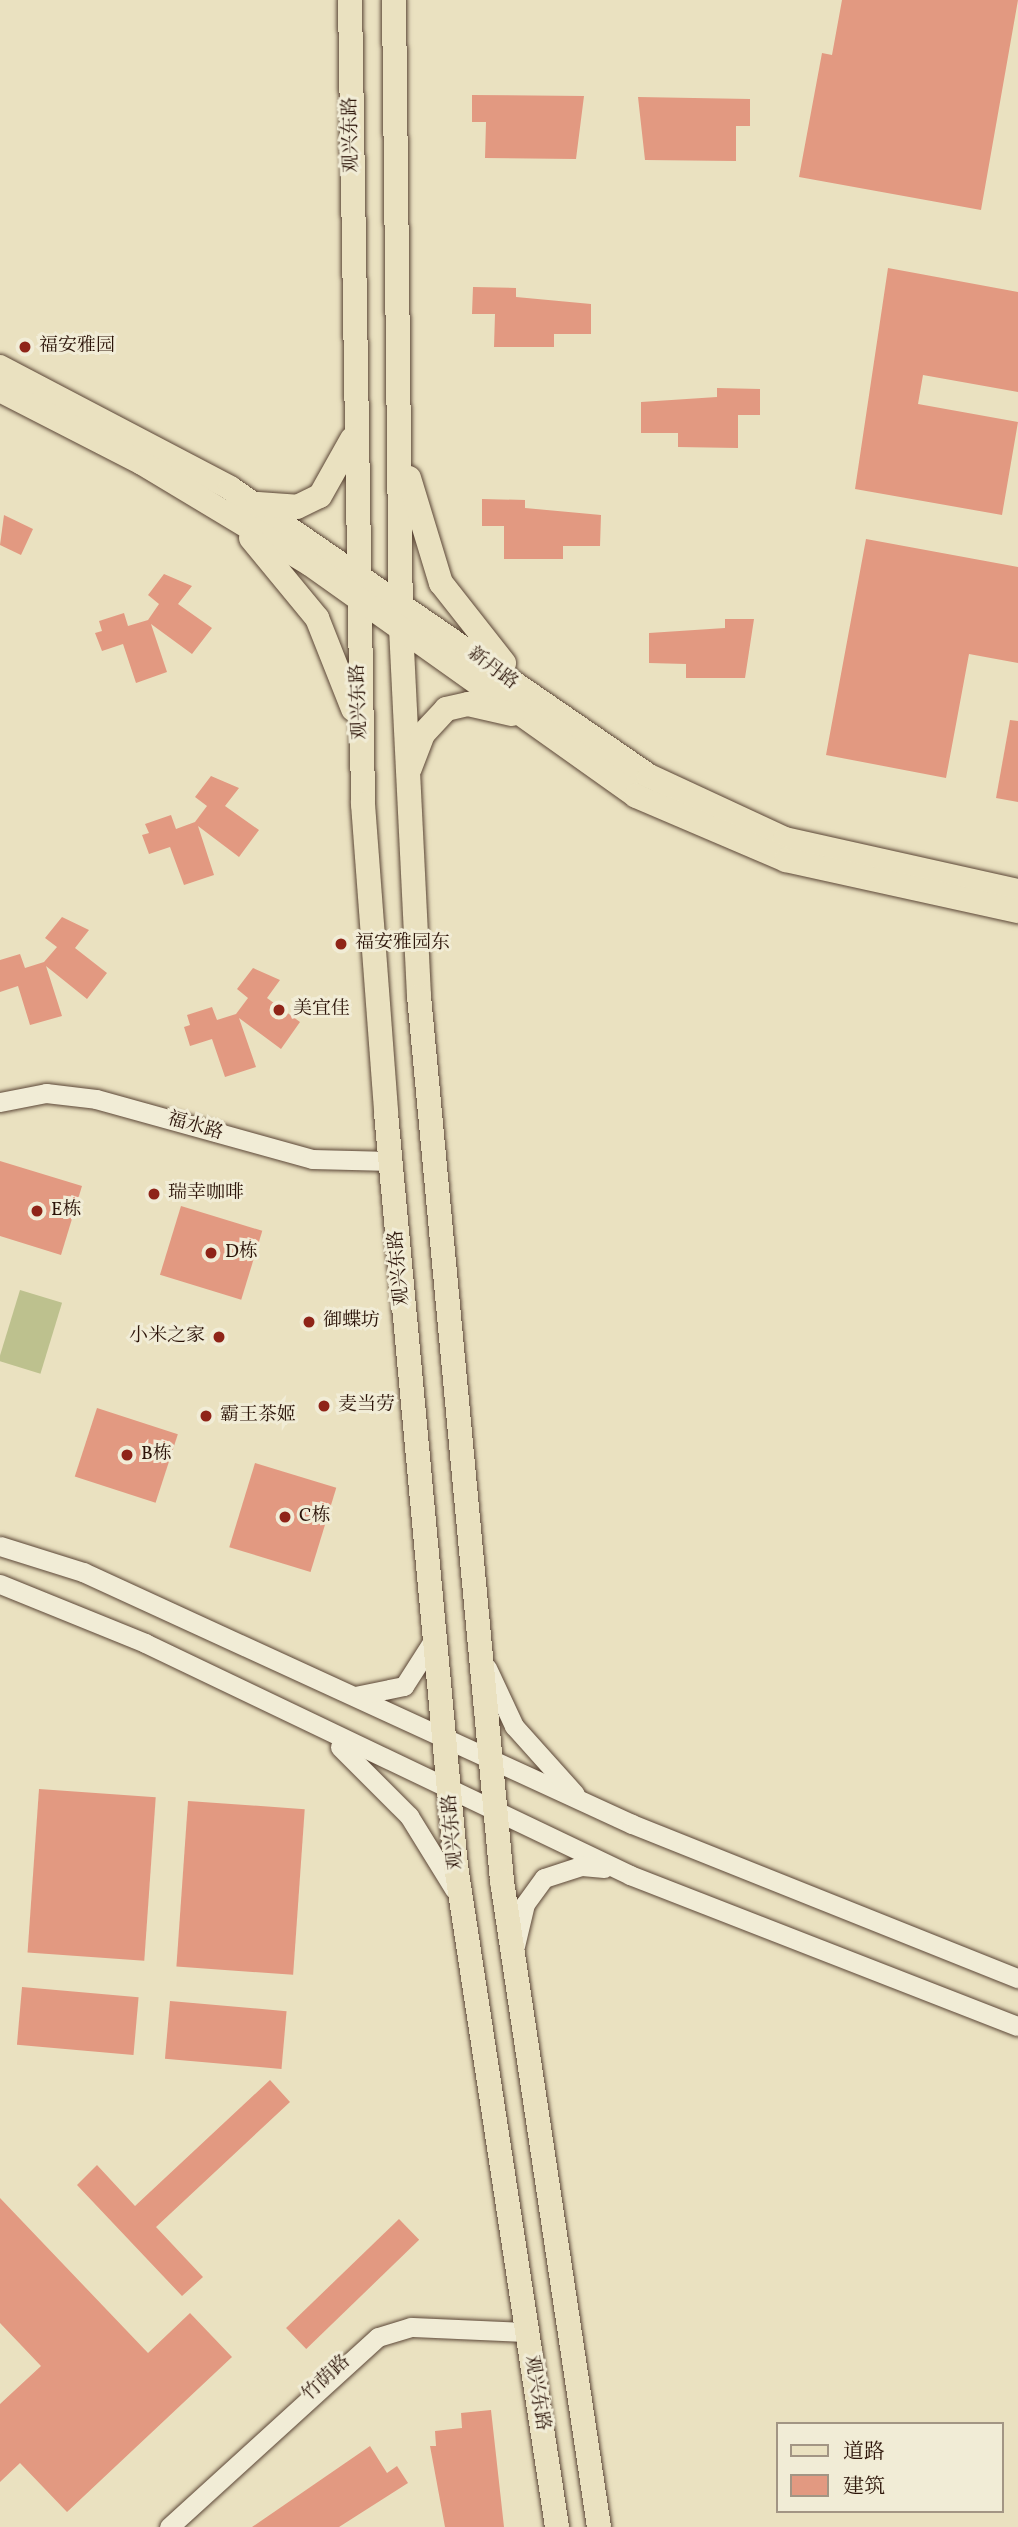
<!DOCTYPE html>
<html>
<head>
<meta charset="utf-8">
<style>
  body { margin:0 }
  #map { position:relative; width:1018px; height:2527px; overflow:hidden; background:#eae1c0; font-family:Vollkorn,"Noto Serif SC",serif }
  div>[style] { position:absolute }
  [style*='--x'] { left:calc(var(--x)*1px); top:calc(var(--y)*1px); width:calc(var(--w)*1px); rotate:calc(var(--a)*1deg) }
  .green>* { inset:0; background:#bdc18e; transform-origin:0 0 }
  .building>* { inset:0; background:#e29981; transform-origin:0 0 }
  .roads { filter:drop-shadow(0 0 2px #5b4636) drop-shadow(0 0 2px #5b4636) }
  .minor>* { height:19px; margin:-9.5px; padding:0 9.5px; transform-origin:9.5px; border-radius:9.5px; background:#f1ecd6 }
  .major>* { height:24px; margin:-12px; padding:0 12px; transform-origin:12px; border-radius:12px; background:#eae1c0 }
  .dots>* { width:19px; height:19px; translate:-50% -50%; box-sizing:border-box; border:4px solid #f1ecd6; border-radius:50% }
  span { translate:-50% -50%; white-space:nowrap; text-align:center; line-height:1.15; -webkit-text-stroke:6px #f1ecd6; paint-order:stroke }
  .street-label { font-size:19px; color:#2b1308 }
  .poi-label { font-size:19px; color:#2b1308 }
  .left { translate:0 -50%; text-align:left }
  .right { translate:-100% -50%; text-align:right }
  .legend { position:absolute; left:776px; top:2422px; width:228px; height:91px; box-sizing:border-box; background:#f1ecd6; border:2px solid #a29584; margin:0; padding:9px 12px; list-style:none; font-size:21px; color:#2b1308 }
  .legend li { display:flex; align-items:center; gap:14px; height:35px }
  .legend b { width:35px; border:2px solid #a29584 }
</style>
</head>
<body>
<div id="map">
  <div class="green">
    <div style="left:20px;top:1290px;width:44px;height:74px;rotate:17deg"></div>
  </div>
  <div class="building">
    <div style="clip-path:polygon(842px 0,1018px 0,981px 210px,799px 177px,822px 53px,832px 55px)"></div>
    <div style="clip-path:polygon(472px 95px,584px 96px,576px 159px,485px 158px,486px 122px,472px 122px)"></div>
    <div style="clip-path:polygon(638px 97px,750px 99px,750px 126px,736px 126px,736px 161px,645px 160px)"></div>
    <div style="clip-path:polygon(888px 268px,1018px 292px,1018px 392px,923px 375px,918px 404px,1018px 422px,1002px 515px,855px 489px)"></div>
    <div style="clip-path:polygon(473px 287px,516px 288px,516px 297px,591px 304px,591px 334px,554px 334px,554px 347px,494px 347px,495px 314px,472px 314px)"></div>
    <div style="clip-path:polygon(717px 388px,760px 389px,760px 415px,738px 415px,738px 448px,678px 447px,678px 433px,641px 433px,641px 402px,717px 397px)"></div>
    <div style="clip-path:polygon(482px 499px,525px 500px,525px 508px,601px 515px,600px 546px,563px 546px,563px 559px,504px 559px,504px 526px,482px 526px)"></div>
    <div style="clip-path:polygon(4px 515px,33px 529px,21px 555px,0 545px)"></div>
    <div style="clip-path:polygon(866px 539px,1018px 567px,1018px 663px,969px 654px,946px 778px,826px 755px)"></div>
    <div style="clip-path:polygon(164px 574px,192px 586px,178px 604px,212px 628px,192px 654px,151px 624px,167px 672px,136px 683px,123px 644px,102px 651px,95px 633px,102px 631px,99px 621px,124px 613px,128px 626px,148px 620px,159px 604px,148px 595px)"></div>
    <div style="clip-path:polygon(725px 619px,754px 619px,745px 678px,686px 678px,686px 664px,649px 663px,649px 633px,725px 628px)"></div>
    <div style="clip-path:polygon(1010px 720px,1018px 721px,1018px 802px,996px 798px)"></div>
    <div style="clip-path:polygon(211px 776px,239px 788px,225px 806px,259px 830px,239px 857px,198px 826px,214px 875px,184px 885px,170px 847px,149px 854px,142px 835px,149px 833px,145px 824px,171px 815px,176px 829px,195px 822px,207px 806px,195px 797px)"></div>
    <div style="clip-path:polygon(62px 917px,89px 930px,75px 948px,107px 973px,87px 999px,46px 966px,62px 1016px,30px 1025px,18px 986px,0 992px,0 960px,20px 954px,25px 968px,44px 962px,57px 947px,45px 938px)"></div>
    <div style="clip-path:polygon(253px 968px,280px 980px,267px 998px,300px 1022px,281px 1049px,239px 1018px,256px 1067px,225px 1077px,212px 1039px,190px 1046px,184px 1027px,190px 1025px,187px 1015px,212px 1007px,217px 1020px,236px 1014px,248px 998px,237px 989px)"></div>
    <div style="clip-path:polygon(0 1161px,82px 1186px,61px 1255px,0 1236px)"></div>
    <div style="left:181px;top:1206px;width:85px;height:72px;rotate:17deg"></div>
    <div style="left:97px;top:1408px;width:85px;height:72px;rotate:18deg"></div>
    <div style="left:255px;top:1463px;width:85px;height:88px;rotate:17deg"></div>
    <div style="left:39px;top:1789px;width:117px;height:164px;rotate:4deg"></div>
    <div style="left:188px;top:1801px;width:117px;height:166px;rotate:4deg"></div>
    <div style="left:22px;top:1987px;width:117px;height:58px;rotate:5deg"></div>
    <div style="left:170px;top:2001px;width:117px;height:58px;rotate:5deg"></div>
    <div style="clip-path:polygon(270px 2080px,290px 2102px,156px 2227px,203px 2277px,182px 2296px,77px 2185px,97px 2165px,135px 2206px)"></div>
    <div style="clip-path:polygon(0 2198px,148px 2353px,190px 2313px,232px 2357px,67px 2512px,20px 2463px,0 2482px,0 2404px,41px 2366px,0 2323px)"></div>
    <div style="left:399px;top:2219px;width:29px;height:157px;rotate:46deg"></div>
    <div style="clip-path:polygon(491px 2410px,504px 2527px,445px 2527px,430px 2446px,436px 2446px,435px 2431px,462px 2428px,461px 2413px)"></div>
    <div style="clip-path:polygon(370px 2446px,387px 2473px,397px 2466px,408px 2483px,339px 2527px,252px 2527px)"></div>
  </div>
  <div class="roads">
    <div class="minor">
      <div style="--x:0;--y:1102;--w:47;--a:-11.1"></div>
      <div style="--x:46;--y:1093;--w:50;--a:6.8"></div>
      <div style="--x:96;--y:1099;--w:224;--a:15.5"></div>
      <div style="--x:312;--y:1159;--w:79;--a:1.5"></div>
      <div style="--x:0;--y:1546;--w:87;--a:17.4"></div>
      <div style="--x:83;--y:1572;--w:604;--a:24.66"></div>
      <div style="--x:632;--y:1824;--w:416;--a:21.8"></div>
      <div style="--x:0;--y:1584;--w:157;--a:22.1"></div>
      <div style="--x:145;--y:1643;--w:538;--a:25.56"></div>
      <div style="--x:630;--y:1875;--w:416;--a:21.3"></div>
      <div style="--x:487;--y:1668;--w:64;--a:65"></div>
      <div style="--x:514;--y:1726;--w:91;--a:48.1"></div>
      <div style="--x:355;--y:1696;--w:50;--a:-11.5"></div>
      <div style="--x:404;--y:1686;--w:56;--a:-57.4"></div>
      <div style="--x:340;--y:1747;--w:98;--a:45"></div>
      <div style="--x:409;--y:1816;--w:86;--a:58.3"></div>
      <div style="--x:515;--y:1946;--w:43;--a:-76.6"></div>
      <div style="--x:525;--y:1904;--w:32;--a:-54"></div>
      <div style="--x:544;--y:1878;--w:40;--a:-18"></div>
      <div style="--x:582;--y:1866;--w:22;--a:5"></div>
      <div style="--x:169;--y:2527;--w:282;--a:-42.3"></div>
      <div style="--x:378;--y:2337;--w:34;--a:-17"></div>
      <div style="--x:411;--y:2327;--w:116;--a:2.5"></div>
    </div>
    <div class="major">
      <div style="--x:350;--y:0;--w:804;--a:89.07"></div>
      <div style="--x:363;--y:804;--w:310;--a:85.7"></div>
      <div style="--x:386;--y:1113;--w:756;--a:84.69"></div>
      <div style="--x:456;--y:1866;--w:669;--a:81.31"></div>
      <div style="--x:394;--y:0;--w:628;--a:89.36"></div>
      <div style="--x:401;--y:628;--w:368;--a:87.2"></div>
      <div style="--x:419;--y:996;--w:889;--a:84.64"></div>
      <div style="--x:502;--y:1881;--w:653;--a:81.46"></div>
      <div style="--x:0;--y:367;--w:260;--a:27.7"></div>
      <div style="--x:230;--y:488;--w:508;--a:34.5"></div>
      <div style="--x:649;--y:776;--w:150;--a:24.9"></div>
      <div style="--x:785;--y:839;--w:239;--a:12.6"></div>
      <div style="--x:0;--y:390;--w:160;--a:27.2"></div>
      <div style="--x:142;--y:463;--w:196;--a:31"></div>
      <div style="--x:310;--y:564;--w:400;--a:35.4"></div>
      <div style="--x:636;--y:796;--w:163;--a:23.1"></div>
      <div style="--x:786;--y:860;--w:238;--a:12.4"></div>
      <div style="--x:409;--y:478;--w:110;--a:73.1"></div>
      <div style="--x:441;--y:583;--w:102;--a:51.8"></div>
      <div style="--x:258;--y:504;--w:39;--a:4"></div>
      <div style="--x:297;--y:507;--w:25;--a:-26"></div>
      <div style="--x:320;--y:496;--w:65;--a:-60.7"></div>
      <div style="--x:251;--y:538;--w:104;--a:50.5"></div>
      <div style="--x:317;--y:618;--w:98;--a:68.4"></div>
      <div style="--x:410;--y:768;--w:36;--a:-69"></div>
      <div style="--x:423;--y:734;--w:34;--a:-47"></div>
      <div style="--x:446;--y:709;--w:23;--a:-13"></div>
      <div style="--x:468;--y:704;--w:45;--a:12.8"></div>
    </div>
  </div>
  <div class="dots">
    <div style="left:25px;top:347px;background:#8f2418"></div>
    <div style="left:341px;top:944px;background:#8f2418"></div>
    <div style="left:279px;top:1010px;background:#8f2418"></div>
    <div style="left:154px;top:1194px;background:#8f2418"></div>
    <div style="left:37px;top:1211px;background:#8f2418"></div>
    <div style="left:211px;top:1253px;background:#8f2418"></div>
    <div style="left:309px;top:1322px;background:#8f2418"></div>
    <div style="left:219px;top:1337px;background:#8f2418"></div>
    <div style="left:324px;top:1406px;background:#8f2418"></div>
    <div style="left:206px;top:1416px;background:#8f2418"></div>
    <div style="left:127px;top:1455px;background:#8f2418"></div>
    <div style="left:285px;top:1517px;background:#8f2418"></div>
  </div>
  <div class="street-label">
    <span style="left:352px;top:135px;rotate:-91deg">观兴东路</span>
    <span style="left:492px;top:669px;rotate:37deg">新丹路</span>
    <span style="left:360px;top:702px;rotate:-92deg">观兴东路</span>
    <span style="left:195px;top:1127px;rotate:16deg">福水路</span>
    <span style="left:400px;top:1268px;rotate:-95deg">观兴东路</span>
    <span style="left:454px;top:1832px;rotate:-95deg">观兴东路</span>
    <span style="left:327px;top:2379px;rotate:-43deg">竹荫路</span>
    <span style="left:536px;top:2393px;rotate:81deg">观兴东路</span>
  </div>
  <div class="poi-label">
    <span class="left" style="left:39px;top:347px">福安雅园</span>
    <span class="left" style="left:355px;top:944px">福安雅园东</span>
    <span class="left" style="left:293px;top:1010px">美宜佳</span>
    <span class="left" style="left:168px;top:1194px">瑞幸咖啡</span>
    <span class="left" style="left:51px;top:1211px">E栋</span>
    <span class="left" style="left:225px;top:1253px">D栋</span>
    <span class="left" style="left:323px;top:1322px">御蝶坊</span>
    <span class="right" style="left:205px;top:1337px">小米之家</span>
    <span class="left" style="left:338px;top:1406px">麦当劳</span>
    <span class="left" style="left:220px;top:1416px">霸王茶姬</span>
    <span class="left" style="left:141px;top:1455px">B栋</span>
    <span class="left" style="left:299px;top:1517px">C栋</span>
  </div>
  <ul class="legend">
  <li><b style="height:9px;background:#eae1c0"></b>道路</li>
  <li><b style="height:19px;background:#e29981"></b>建筑</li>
  </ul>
</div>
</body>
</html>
